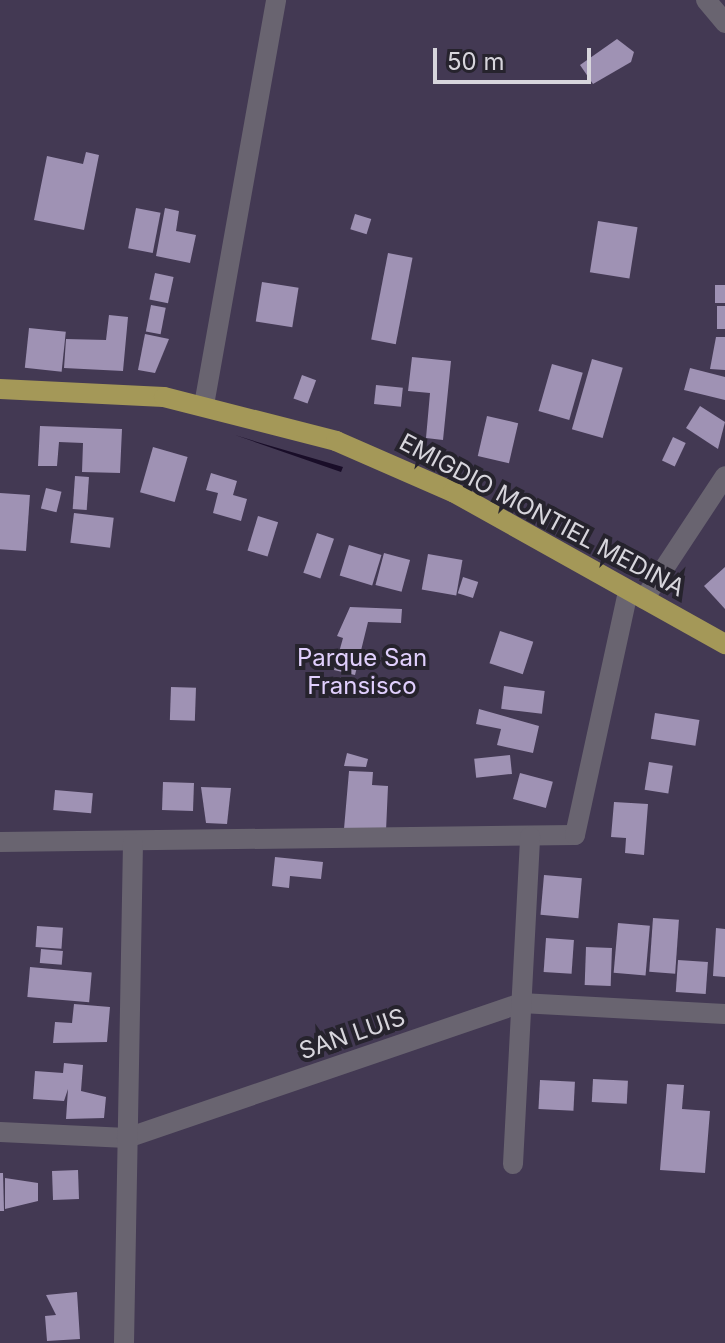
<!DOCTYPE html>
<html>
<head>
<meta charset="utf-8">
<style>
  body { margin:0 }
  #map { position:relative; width:725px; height:1343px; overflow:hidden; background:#302c37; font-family:Inter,sans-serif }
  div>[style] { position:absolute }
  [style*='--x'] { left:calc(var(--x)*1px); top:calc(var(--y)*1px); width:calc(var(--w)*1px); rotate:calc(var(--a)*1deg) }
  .green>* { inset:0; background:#433953; transform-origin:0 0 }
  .water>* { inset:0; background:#190d28 }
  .building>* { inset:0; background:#9f92b4; transform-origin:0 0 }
  .minor>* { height:20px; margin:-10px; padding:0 10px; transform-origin:10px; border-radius:10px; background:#696470 }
  .major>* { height:20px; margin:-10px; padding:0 10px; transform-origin:10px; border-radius:10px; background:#a49858 }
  span { translate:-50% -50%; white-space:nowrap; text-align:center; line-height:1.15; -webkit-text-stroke:8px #26232d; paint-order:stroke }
  .street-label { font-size:24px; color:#d7d5dc }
  .park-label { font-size:24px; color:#e0cffd }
  .scale { position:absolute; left:433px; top:48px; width:158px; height:36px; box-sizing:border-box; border:4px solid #d7d5dc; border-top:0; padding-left:10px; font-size:24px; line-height:28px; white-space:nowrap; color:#d7d5dc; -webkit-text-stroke:6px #26232d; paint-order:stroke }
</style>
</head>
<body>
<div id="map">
  <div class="green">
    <div style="left:0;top:0;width:725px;height:1343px"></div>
  </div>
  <div class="water">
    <div style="clip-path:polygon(235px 435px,264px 444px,343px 467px,341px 472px)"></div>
  </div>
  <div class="building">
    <div style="clip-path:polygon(617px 39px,634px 52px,631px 62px,593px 84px,580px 65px)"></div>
    <div style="clip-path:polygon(86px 152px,99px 155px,84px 230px,34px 220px,47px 156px,83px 164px)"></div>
    <div style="left:136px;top:208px;width:25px;height:41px;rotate:11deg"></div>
    <div style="clip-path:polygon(165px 208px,179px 211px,176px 231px,196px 235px,190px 263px,156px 256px)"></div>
    <div style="left:355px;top:214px;width:17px;height:16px;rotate:17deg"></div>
    <div style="left:598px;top:221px;width:40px;height:52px;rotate:9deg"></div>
    <div style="left:388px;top:253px;width:25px;height:88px;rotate:11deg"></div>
    <div style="left:155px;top:273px;width:19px;height:27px;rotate:12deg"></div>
    <div style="left:262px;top:282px;width:37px;height:40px;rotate:9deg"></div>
    <div style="left:715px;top:285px;width:10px;height:18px"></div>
    <div style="left:151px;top:305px;width:15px;height:27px;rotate:11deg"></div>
    <div style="left:717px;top:306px;width:8px;height:23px"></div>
    <div style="clip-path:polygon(109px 315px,128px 317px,123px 371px,64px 368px,66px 339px,106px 340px)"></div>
    <div style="left:29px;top:328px;width:37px;height:40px;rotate:6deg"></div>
    <div style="clip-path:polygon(145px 334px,169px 339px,155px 373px,138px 370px)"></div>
    <div style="clip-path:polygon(716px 337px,725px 337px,725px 370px,710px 369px)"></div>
    <div style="clip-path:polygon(412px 357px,451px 361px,443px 440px,426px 438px,430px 393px,408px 391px)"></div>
    <div style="left:592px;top:359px;width:32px;height:73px;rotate:16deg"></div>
    <div style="left:552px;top:364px;width:32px;height:49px;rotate:16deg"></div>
    <div style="clip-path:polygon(690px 368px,725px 377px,725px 400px,684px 390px)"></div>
    <div style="left:302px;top:375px;width:15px;height:25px;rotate:20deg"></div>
    <div style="left:376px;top:385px;width:27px;height:19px;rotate:6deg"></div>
    <div style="clip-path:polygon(700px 406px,725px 422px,718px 449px,686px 428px)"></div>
    <div style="left:487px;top:416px;width:32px;height:41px;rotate:13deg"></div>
    <div style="clip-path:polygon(40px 426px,122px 429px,120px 473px,82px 472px,83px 443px,59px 442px,57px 466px,38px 466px)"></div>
    <div style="left:673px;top:437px;width:14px;height:26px;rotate:25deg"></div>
    <div style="left:153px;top:447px;width:36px;height:47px;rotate:16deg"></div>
    <div style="clip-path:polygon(211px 473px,237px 481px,233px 495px,247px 499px,241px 521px,213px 513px,218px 493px,206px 490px)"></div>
    <div style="left:75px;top:476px;width:14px;height:33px;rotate:4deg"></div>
    <div style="left:46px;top:488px;width:16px;height:21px;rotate:14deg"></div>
    <div style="left:0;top:493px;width:30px;height:56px;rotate:4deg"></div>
    <div style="left:74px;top:513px;width:40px;height:30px;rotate:7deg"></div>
    <div style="left:258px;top:516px;width:21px;height:36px;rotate:17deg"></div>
    <div style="left:317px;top:533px;width:18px;height:42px;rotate:19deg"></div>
    <div style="left:349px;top:545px;width:34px;height:32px;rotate:17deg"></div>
    <div style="left:384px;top:553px;width:27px;height:33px;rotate:15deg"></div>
    <div style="left:428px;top:554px;width:35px;height:36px;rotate:10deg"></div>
    <div style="clip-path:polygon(725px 567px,725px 609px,704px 586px)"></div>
    <div style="left:463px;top:577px;width:16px;height:17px;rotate:18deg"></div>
    <div style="clip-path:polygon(350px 607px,402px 609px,401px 623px,368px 622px,355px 675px,334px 670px,343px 638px,337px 636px)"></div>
    <div style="left:500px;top:631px;width:35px;height:34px;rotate:18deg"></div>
    <div style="left:504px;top:686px;width:41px;height:23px;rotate:7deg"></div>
    <div style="left:171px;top:687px;width:25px;height:33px;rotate:2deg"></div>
    <div style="clip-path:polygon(479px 709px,539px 726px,533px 753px,497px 745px,501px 729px,476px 724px)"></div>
    <div style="left:655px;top:713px;width:45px;height:26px;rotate:9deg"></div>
    <div style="clip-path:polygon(347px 753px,368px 759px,366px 767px,344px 766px)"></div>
    <div style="left:510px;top:755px;width:19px;height:36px;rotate:84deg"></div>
    <div style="left:649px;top:762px;width:24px;height:28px;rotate:9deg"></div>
    <div style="clip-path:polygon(349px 771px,373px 772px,372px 785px,388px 786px,386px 831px,344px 829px)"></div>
    <div style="left:520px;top:773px;width:34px;height:27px;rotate:15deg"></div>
    <div style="left:163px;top:782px;width:31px;height:28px;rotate:2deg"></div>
    <div style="clip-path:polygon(201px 787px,231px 788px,227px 824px,206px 823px)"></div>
    <div style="left:55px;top:790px;width:38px;height:20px;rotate:5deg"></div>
    <div style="clip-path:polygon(614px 802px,648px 804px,644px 855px,625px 853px,626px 838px,611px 837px)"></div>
    <div style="clip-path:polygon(275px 857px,323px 862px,321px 879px,290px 876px,289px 888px,272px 886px)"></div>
    <div style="left:544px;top:875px;width:38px;height:40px;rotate:5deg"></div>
    <div style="left:653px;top:918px;width:26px;height:54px;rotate:4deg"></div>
    <div style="left:618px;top:923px;width:32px;height:50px;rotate:5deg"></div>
    <div style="left:37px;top:926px;width:26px;height:21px;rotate:4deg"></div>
    <div style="clip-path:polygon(716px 928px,725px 929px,725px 977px,713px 976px)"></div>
    <div style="left:546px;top:938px;width:28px;height:34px;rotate:4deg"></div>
    <div style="left:586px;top:947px;width:26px;height:38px;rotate:2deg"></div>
    <div style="left:41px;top:949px;width:22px;height:14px;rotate:5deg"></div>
    <div style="left:678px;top:960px;width:30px;height:32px;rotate:4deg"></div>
    <div style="left:30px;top:967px;width:62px;height:30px;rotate:5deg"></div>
    <div style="clip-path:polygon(74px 1004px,110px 1007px,107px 1042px,53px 1043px,55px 1022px,72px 1023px)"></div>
    <div style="clip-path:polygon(64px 1063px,83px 1065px,81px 1091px,106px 1097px,104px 1118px,66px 1119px,68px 1089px,64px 1101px,33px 1099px,35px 1071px,63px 1073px)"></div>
    <div style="left:593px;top:1079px;width:35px;height:23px;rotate:3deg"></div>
    <div style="left:540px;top:1080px;width:35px;height:29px;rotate:3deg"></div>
    <div style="clip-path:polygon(667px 1084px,684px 1085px,682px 1109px,710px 1111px,705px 1173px,660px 1170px)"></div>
    <div style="left:78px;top:1170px;width:29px;height:26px;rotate:88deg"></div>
    <div style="clip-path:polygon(0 1173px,3px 1173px,4px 1211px,0 1211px)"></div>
    <div style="clip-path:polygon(5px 1178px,38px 1183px,38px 1201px,5px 1209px)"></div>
    <div style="clip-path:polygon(77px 1292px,80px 1339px,47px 1341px,45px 1316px,56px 1315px,46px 1295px)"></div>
  </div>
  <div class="minor">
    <div style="--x:706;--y:0;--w:30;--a:50"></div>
    <div style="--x:204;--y:405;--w:411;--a:-79.9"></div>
    <div style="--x:644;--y:599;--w:147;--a:-56.6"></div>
    <div style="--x:0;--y:842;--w:575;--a:-0.7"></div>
    <div style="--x:575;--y:835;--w:250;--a:-77.7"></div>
    <div style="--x:0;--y:1132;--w:127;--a:2.7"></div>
    <div style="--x:127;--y:1138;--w:416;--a:-18.9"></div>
    <div style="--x:521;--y:1003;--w:204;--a:3.1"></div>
    <div style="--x:513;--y:1164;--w:328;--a:-87"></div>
    <div style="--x:124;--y:1343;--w:500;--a:-88.97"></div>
  </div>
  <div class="major">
    <div style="--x:0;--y:389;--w:164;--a:2.8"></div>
    <div style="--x:164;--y:397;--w:178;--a:14.3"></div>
    <div style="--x:336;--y:441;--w:128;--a:23.6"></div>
    <div style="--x:453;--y:492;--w:312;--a:29.2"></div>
  </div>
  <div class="street-label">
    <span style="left:542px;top:515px;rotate:28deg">EMIGDIO MONTIEL MEDINA</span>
    <span style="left:352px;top:1034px;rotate:-19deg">SAN LUIS</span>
  </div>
  <div class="park-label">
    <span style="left:362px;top:672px">Parque San<br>Fransisco</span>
  </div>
  <div class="scale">50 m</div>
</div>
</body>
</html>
